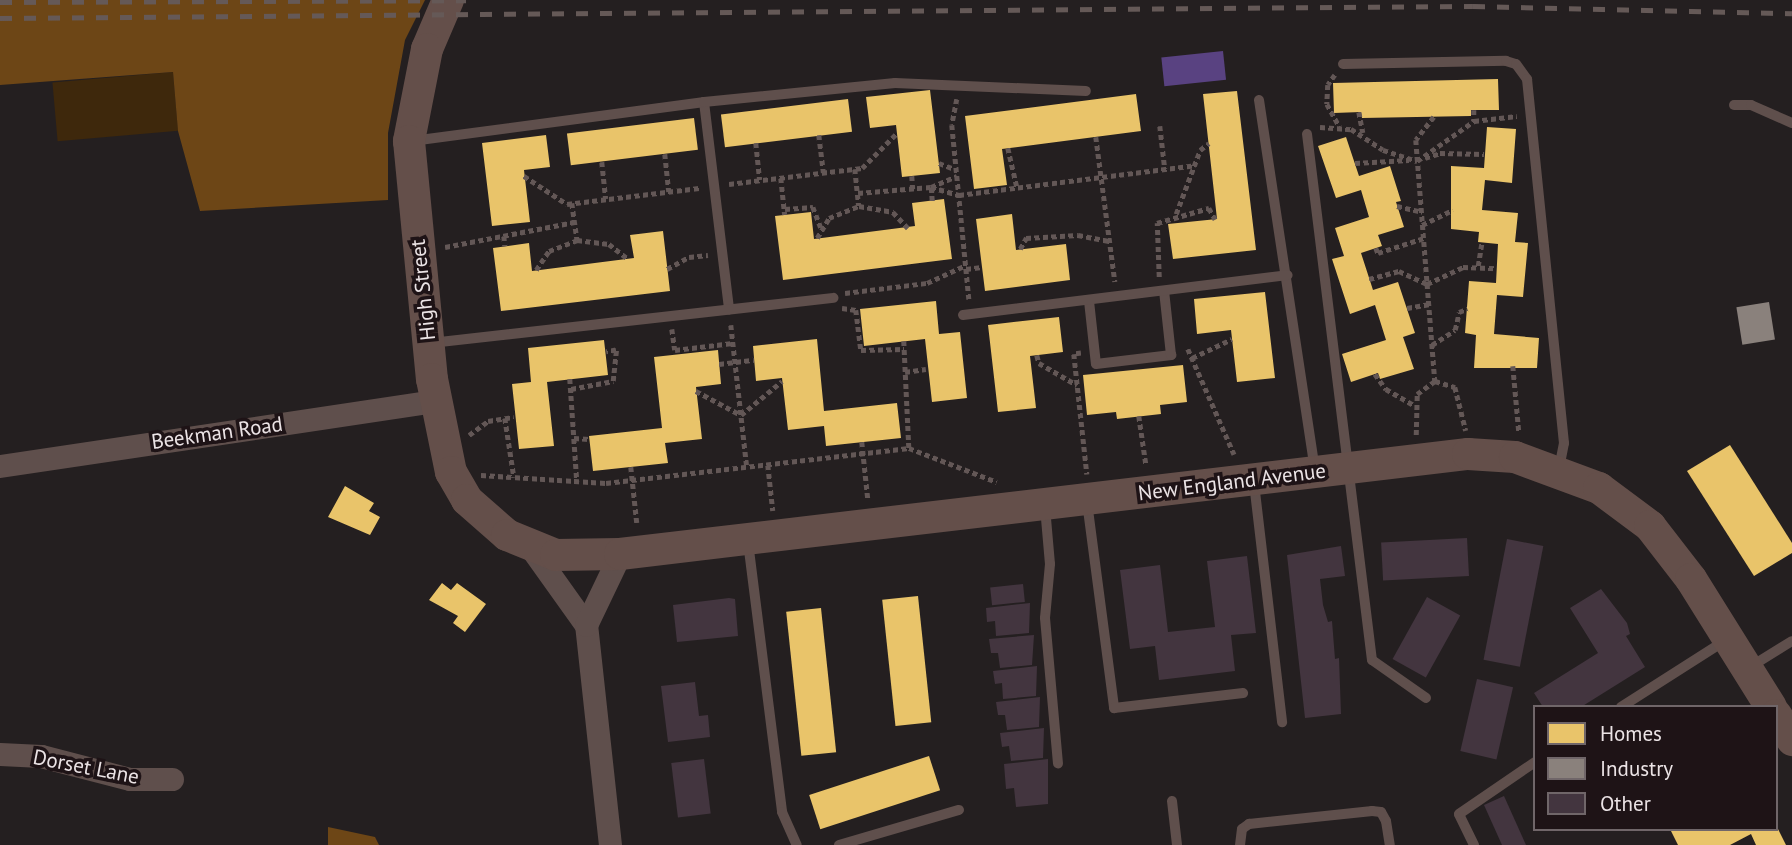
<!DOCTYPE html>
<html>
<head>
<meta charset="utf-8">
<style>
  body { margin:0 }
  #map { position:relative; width:1792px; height:845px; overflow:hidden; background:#241f20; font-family:"PT Sans",sans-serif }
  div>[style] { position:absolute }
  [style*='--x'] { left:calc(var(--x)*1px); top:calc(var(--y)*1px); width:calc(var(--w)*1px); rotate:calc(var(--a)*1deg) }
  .green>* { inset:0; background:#3e280c; transform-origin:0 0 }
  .forest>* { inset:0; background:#6d4616 }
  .water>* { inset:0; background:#594281; transform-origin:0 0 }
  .homes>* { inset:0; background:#e9c46a; transform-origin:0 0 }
  .industry>* { inset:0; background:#8a817c; transform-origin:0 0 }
  .building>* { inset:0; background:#43353f; transform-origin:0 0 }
  .path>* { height:4.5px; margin-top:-2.25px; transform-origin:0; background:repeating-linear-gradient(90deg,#635756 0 5px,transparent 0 8.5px) }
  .lane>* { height:10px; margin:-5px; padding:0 5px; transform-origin:5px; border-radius:5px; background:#5f4f4c }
  .street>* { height:23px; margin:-11.5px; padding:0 11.5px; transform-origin:11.5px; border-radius:11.5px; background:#5f4f4c }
  .secondary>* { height:32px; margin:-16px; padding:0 16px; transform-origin:16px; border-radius:16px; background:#644f4a }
  .rail>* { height:5px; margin-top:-2.5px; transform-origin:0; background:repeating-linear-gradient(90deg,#655957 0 12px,transparent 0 24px) }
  span { translate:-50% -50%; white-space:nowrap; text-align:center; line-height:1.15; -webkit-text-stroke:7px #1e1316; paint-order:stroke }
  .street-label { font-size:21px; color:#ebe3e5 }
  .legend { position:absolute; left:1533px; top:705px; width:245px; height:126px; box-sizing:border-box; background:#1e1316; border:2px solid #706669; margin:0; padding:9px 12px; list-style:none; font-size:21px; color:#ebe3e5 }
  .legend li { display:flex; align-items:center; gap:14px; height:35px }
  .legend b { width:35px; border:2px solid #706669 }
</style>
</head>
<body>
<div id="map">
  <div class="green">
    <div style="left:173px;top:72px;width:59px;height:121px;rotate:85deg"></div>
  </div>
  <div class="forest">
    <div style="clip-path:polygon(0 0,425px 0,405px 40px,388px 133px,388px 200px,200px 211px,178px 131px,173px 72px,0 85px)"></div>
    <div style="clip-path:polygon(328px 827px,375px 837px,379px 845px,328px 845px)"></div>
  </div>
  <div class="water">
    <div style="left:1223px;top:51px;width:29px;height:62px;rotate:84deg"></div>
  </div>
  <div class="homes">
    <div style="clip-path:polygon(1498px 79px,1499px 110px,1471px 110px,1471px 116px,1362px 118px,1361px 112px,1334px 113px,1333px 83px)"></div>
    <div style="clip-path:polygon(930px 90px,940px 173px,902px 177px,896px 125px,870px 128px,866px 97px)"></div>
    <div style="clip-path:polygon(1237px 91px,1256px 250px,1173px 259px,1168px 224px,1217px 219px,1203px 94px)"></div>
    <div style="clip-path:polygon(1136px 94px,1141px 131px,1002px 149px,1007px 185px,974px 189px,965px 116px)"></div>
    <div style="left:848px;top:99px;width:33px;height:128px;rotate:83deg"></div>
    <div style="left:694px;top:118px;width:32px;height:128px;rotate:83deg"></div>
    <div style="clip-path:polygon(1487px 127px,1516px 129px,1512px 183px,1485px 180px,1482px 210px,1518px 213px,1515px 242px,1528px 243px,1523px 297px,1497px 295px,1494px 334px,1539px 338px,1537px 368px,1474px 368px,1476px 335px,1465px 333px,1469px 281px,1496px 283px,1498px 244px,1478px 242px,1479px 232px,1451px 229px,1451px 166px,1484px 168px)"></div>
    <div style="clip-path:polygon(546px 135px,550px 167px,524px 170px,530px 222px,492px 226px,482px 143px)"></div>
    <div style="clip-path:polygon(1346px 137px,1359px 176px,1390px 166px,1401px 201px,1396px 202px,1404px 227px,1378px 235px,1382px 246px,1361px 253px,1373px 290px,1398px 282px,1415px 333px,1403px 337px,1414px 369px,1380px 379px,1378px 373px,1351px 382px,1342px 354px,1386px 340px,1375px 305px,1350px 314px,1332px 259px,1344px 256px,1335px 228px,1369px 217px,1361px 190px,1336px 198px,1318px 146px)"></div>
    <div style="clip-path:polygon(944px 199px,952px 259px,783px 280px,775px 216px,811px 212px,814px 239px,915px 226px,912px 203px)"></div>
    <div style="clip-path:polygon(1012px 214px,1016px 250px,1066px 244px,1070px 280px,985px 291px,976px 219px)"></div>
    <div style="clip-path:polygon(663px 231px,670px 291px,501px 311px,493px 248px,529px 243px,532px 271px,634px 258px,630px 235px)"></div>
    <div style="clip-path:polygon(1265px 292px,1275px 378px,1237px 382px,1231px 330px,1197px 334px,1194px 299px)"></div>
    <div style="clip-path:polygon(936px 301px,939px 334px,960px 332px,967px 398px,932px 402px,925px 339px,864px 346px,860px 309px)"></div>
    <div style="clip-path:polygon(1059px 317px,1063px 352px,1030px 356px,1036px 408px,998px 412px,988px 325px)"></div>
    <div style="clip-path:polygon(817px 339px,824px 411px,897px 403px,901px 438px,826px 446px,824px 426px,788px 430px,782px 378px,756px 381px,753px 346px)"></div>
    <div style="clip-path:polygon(604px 340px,608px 375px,547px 382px,554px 446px,519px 449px,512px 384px,531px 382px,528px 348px)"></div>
    <div style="clip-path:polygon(718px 350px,721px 384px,696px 387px,702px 439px,665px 443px,668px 463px,593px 471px,589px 436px,662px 428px,654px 357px)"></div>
    <div style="clip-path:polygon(1183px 365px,1187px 402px,1160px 405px,1161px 414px,1117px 419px,1116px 412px,1087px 415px,1083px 375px)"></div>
    <div style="clip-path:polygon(1730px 445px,1792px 543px,1792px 553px,1754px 576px,1687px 471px)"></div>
    <div style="clip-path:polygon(345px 486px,374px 503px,369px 511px,380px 517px,370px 535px,328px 517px)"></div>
    <div style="clip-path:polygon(442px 583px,451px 590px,457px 583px,486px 604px,465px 632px,453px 623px,458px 616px,429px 600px)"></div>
    <div style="left:918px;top:596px;width:127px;height:36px;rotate:84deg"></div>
    <div style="left:821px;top:608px;width:145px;height:35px;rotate:84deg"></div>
    <div style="left:929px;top:756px;width:36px;height:126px;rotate:72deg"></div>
    <div style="clip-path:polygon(1670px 829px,1778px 829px,1786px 845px,1756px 845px,1751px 834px,1730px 845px,1678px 845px)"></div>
  </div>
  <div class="industry">
    <div style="left:1769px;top:302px;width:38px;height:33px;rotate:81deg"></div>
  </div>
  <div class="building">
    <div style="left:1467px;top:538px;width:38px;height:86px;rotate:87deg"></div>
    <div style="left:1507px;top:539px;width:37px;height:123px;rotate:11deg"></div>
    <div style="clip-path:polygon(1341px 546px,1345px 576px,1320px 579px,1323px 605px,1328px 622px,1332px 621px,1335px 659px,1339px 658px,1341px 714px,1305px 718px,1287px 555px)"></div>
    <div style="clip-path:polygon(1247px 556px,1256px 633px,1231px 635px,1235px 671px,1159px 680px,1155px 646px,1130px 649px,1120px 570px,1160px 565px,1168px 632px,1215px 627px,1207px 561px)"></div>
    <div style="left:1023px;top:584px;width:18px;height:33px;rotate:84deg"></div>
    <div style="clip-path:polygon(1601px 589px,1627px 623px,1630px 634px,1626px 636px,1645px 667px,1581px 707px,1543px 707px,1534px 693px,1598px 653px,1570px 608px)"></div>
    <div style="left:1427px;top:597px;width:38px;height:71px;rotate:29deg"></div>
    <div style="clip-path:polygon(729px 598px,735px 599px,738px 636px,677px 642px,673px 605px)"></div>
    <div style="clip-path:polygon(1030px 603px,1029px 633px,996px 636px,995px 621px,987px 622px,986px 608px)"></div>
    <div style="clip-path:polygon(1034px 635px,1032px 665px,1000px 668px,998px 653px,991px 653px,989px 639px)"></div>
    <div style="clip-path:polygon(1037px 666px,1036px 696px,1003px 699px,1002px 683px,995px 684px,993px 671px)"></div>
    <div style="left:1477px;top:679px;width:37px;height:74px;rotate:13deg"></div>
    <div style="clip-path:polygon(695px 682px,699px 716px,708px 715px,710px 737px,668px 742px,661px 686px)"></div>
    <div style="clip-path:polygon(1040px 697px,1039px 727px,1007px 730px,1005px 715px,998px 715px,996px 702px)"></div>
    <div style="clip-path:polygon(1044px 728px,1043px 758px,1011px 761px,1009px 746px,1002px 747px,1000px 733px)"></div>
    <div style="left:704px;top:759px;width:55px;height:33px;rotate:83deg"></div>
    <div style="clip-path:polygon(1048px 759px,1048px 804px,1016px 807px,1014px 788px,1006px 789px,1004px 764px)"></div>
    <div style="clip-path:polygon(1504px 796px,1526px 845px,1502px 845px,1484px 805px)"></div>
  </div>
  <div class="path">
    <div style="--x:1335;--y:75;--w:12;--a:125"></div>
    <div style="--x:1328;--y:85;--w:19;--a:93"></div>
    <div style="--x:1327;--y:104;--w:26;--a:61"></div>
    <div style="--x:957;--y:99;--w:26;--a:101"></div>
    <div style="--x:952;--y:125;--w:175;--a:84.4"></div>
    <div style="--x:1474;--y:110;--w:11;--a:90"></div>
    <div style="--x:1359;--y:112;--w:21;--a:79"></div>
    <div style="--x:1434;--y:117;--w:29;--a:128"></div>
    <div style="--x:1416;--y:140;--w:242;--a:85.5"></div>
    <div style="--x:1160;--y:126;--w:43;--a:83.4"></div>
    <div style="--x:1320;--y:127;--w:31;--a:4"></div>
    <div style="--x:1351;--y:129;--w:38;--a:33"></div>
    <div style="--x:1383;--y:150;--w:36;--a:18"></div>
    <div style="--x:1417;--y:161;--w:70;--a:-35.1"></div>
    <div style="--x:1474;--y:121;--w:43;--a:-6.6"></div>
    <div style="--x:819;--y:135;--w:38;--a:83"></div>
    <div style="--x:1096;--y:137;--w:146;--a:82.5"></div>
    <div style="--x:756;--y:143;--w:37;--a:84"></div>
    <div style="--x:1008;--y:148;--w:40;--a:77"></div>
    <div style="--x:665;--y:154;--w:38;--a:84"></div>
    <div style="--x:1425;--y:158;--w:16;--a:-18"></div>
    <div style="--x:1440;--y:153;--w:44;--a:1.3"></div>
    <div style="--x:602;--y:162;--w:37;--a:84"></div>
    <div style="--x:939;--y:163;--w:19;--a:21"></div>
    <div style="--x:1355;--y:163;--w:54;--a:-3.2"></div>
    <div style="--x:855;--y:169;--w:37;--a:84"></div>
    <div style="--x:524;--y:176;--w:51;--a:33.1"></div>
    <div style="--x:567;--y:204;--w:133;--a:-6.9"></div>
    <div style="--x:912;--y:176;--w:13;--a:86"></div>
    <div style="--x:781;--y:178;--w:37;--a:84"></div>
    <div style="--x:729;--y:184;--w:134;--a:-6.9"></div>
    <div style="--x:862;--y:168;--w:49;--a:-45"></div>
    <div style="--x:858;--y:193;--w:73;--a:-4.7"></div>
    <div style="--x:931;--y:187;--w:29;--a:16"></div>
    <div style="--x:959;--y:195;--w:238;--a:-7.2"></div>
    <div style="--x:932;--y:201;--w:14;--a:-94"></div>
    <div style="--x:931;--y:187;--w:28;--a:-23"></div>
    <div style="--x:572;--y:203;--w:37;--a:82"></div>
    <div style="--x:1397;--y:206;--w:26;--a:13"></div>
    <div style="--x:785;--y:209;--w:28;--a:-4"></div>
    <div style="--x:813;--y:207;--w:22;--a:69"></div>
    <div style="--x:1176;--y:214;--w:68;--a:-69.4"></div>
    <div style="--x:1200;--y:150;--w:11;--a:-38"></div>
    <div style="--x:1422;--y:225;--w:34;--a:-26"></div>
    <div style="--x:504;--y:236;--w:10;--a:84"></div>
    <div style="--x:817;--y:238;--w:23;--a:-59"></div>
    <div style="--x:829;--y:218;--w:32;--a:-22"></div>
    <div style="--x:859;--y:206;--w:35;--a:10"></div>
    <div style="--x:893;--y:212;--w:22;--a:47"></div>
    <div style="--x:445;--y:247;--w:132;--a:-10.9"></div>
    <div style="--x:1376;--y:248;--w:5;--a:68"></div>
    <div style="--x:1378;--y:253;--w:48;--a:-18.1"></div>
    <div style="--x:1020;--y:249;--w:13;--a:-61"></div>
    <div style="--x:1026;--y:238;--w:52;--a:-3.3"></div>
    <div style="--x:1078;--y:235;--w:33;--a:11"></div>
    <div style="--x:1478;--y:266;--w:24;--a:-81"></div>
    <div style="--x:667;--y:269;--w:25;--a:-29"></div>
    <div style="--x:689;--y:257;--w:19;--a:-6"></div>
    <div style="--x:966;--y:269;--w:16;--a:-7"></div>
    <div style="--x:536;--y:270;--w:23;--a:-56"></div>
    <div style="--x:549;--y:251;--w:30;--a:-21"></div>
    <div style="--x:577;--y:240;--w:32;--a:7"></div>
    <div style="--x:609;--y:244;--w:24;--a:38"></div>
    <div style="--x:1159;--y:277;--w:54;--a:-92.1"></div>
    <div style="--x:1157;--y:223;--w:54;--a:-16.1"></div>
    <div style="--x:1209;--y:208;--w:13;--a:61"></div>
    <div style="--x:1369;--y:279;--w:31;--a:-15"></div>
    <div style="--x:1399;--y:271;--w:31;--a:25"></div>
    <div style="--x:1427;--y:284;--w:40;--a:-25"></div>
    <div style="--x:1463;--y:267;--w:34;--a:2"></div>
    <div style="--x:845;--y:293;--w:83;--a:-7"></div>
    <div style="--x:927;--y:283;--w:43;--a:-24.8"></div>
    <div style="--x:842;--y:308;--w:14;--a:8"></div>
    <div style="--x:856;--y:310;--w:40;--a:82.9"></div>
    <div style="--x:861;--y:350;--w:43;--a:-1.3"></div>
    <div style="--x:1407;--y:308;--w:22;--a:-10"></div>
    <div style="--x:731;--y:325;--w:143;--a:83.6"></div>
    <div style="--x:672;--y:329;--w:21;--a:82"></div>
    <div style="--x:675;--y:350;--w:58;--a:-6.9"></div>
    <div style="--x:904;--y:341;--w:107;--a:87.3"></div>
    <div style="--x:1432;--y:345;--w:27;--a:-33"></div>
    <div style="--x:1455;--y:330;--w:18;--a:-77"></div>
    <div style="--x:1459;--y:312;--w:9;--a:-21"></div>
    <div style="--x:1188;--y:349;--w:115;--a:66.3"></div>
    <div style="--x:1081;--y:353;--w:7;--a:172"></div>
    <div style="--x:1074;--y:354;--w:121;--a:83.8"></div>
    <div style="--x:1037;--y:355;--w:8;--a:76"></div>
    <div style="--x:1039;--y:363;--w:44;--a:30.1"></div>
    <div style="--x:1192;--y:358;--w:44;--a:-25.4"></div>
    <div style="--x:719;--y:364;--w:35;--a:-7"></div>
    <div style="--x:1513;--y:366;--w:66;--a:84.8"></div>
    <div style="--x:905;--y:372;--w:21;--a:-8"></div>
    <div style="--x:1375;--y:374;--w:19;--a:54"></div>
    <div style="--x:1386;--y:389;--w:32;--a:30"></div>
    <div style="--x:570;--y:379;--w:103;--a:86.1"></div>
    <div style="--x:571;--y:389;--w:43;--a:-10.8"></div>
    <div style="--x:613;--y:381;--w:31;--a:-84"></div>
    <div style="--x:616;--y:350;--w:10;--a:169"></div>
    <div style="--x:696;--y:391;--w:51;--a:28.1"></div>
    <div style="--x:741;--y:415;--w:53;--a:-39.7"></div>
    <div style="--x:1139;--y:416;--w:49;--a:81.7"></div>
    <div style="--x:505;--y:418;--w:60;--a:81.3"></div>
    <div style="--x:469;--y:435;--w:24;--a:-36"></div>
    <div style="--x:488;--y:421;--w:26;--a:-9"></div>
    <div style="--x:1416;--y:435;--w:41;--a:-88.6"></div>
    <div style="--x:1417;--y:394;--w:22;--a:-36"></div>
    <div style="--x:1435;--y:381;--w:21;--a:17"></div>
    <div style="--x:1455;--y:387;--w:45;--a:76"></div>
    <div style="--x:574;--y:438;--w:15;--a:4"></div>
    <div style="--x:862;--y:442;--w:57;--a:84"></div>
    <div style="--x:768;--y:465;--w:46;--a:83.8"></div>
    <div style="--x:631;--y:467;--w:56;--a:83.9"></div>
    <div style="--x:481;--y:475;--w:125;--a:3.7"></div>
    <div style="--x:606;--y:483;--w:305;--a:-6.6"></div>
    <div style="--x:909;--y:448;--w:94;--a:21.1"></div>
  </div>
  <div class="lane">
    <div style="--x:1343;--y:64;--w:163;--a:-1.1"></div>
    <div style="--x:1506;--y:61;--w:10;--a:17"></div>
    <div style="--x:1516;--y:64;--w:19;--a:54"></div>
    <div style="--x:1527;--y:79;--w:366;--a:84.2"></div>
    <div style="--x:1564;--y:443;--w:26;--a:101"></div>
    <div style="--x:1259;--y:100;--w:374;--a:81.4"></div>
    <div style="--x:704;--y:102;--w:209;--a:83.1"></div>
    <div style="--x:1734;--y:105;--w:17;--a:0"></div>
    <div style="--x:1751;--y:105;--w:45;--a:23.7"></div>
    <div style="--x:1307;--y:134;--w:530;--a:82.96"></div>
    <div style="--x:1372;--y:660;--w:66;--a:35.1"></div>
    <div style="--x:412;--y:141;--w:295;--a:-7.6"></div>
    <div style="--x:704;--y:102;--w:192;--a:-5.7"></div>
    <div style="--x:895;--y:83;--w:191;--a:2.4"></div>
    <div style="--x:1089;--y:301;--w:63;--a:83.7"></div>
    <div style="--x:1096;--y:364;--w:76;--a:-6.8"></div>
    <div style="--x:1171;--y:355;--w:64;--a:-96.2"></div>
    <div style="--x:963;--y:315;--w:327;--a:-7"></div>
    <div style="--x:431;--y:343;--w:405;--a:-6.4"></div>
    <div style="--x:1254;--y:483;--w:241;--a:83.3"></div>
    <div style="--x:1087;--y:502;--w:208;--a:82.5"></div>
    <div style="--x:1114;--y:708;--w:130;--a:-6.6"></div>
    <div style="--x:1045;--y:507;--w:57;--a:85"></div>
    <div style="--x:1050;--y:564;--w:54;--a:95.3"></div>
    <div style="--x:1045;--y:618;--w:146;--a:84.9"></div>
    <div style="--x:748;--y:542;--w:272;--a:82.8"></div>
    <div style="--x:782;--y:812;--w:36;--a:66"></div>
    <div style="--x:1750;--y:667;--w:49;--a:-31.8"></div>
    <div style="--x:1621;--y:707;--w:125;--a:-32.5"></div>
    <div style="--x:1172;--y:801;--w:44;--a:83.5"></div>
    <div style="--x:839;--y:845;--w:125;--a:-16.3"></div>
    <div style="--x:1240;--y:845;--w:16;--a:-83"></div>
    <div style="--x:1242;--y:829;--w:9;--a:-36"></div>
    <div style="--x:1249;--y:824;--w:124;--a:-6"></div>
    <div style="--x:1372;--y:811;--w:9;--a:6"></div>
    <div style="--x:1381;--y:812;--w:10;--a:61"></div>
    <div style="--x:1386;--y:821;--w:24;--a:81"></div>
    <div style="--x:1474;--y:845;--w:34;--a:-116"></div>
    <div style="--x:1459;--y:814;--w:92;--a:-34.4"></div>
  </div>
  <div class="street">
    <div style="--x:0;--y:466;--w:440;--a:-8.5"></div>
    <div style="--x:531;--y:548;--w:95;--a:54.5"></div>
    <div style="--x:0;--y:754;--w:41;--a:2.8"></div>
    <div style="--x:41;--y:756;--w:92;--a:14.5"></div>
    <div style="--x:130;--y:779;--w:42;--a:0"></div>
    <div style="--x:610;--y:845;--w:221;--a:-96.2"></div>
    <div style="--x:586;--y:625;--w:79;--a:-64.4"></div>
  </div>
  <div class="secondary">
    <div style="--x:448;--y:0;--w:53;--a:113.2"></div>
    <div style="--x:427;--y:49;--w:94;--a:101.1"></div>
    <div style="--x:409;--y:141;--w:239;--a:84.5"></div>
    <div style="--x:432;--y:379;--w:95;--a:78.5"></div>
    <div style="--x:451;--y:472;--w:32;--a:60"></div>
    <div style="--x:467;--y:500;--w:53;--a:41.2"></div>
    <div style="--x:507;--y:535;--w:53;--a:22.2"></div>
    <div style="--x:556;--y:555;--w:64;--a:-0.9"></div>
    <div style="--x:620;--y:554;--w:854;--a:-6.73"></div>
    <div style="--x:1468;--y:454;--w:47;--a:3.7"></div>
    <div style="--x:1515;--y:457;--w:90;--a:20.3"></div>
    <div style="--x:1599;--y:488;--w:64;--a:36.7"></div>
    <div style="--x:1650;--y:526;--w:67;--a:52.3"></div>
    <div style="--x:1691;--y:579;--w:151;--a:58"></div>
    <div style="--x:1776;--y:715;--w:30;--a:57"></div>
  </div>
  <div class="rail">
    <div style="--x:0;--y:2;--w:466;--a:-0.2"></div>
    <div style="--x:0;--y:18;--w:1473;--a:-0.47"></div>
    <div style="--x:1473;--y:6;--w:319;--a:1.3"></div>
  </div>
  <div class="street-label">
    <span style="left:423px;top:290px;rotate:-96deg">High Street</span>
    <span style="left:217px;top:433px;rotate:-8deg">Beekman Road</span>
    <span style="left:1232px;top:482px;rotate:-7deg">New England Avenue</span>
    <span style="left:86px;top:767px;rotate:11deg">Dorset Lane</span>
  </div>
  <ul class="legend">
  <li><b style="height:19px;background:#e9c46a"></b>Homes</li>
  <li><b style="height:19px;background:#8a817c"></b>Industry</li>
  <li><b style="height:19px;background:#43353f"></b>Other</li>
  </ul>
</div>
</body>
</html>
